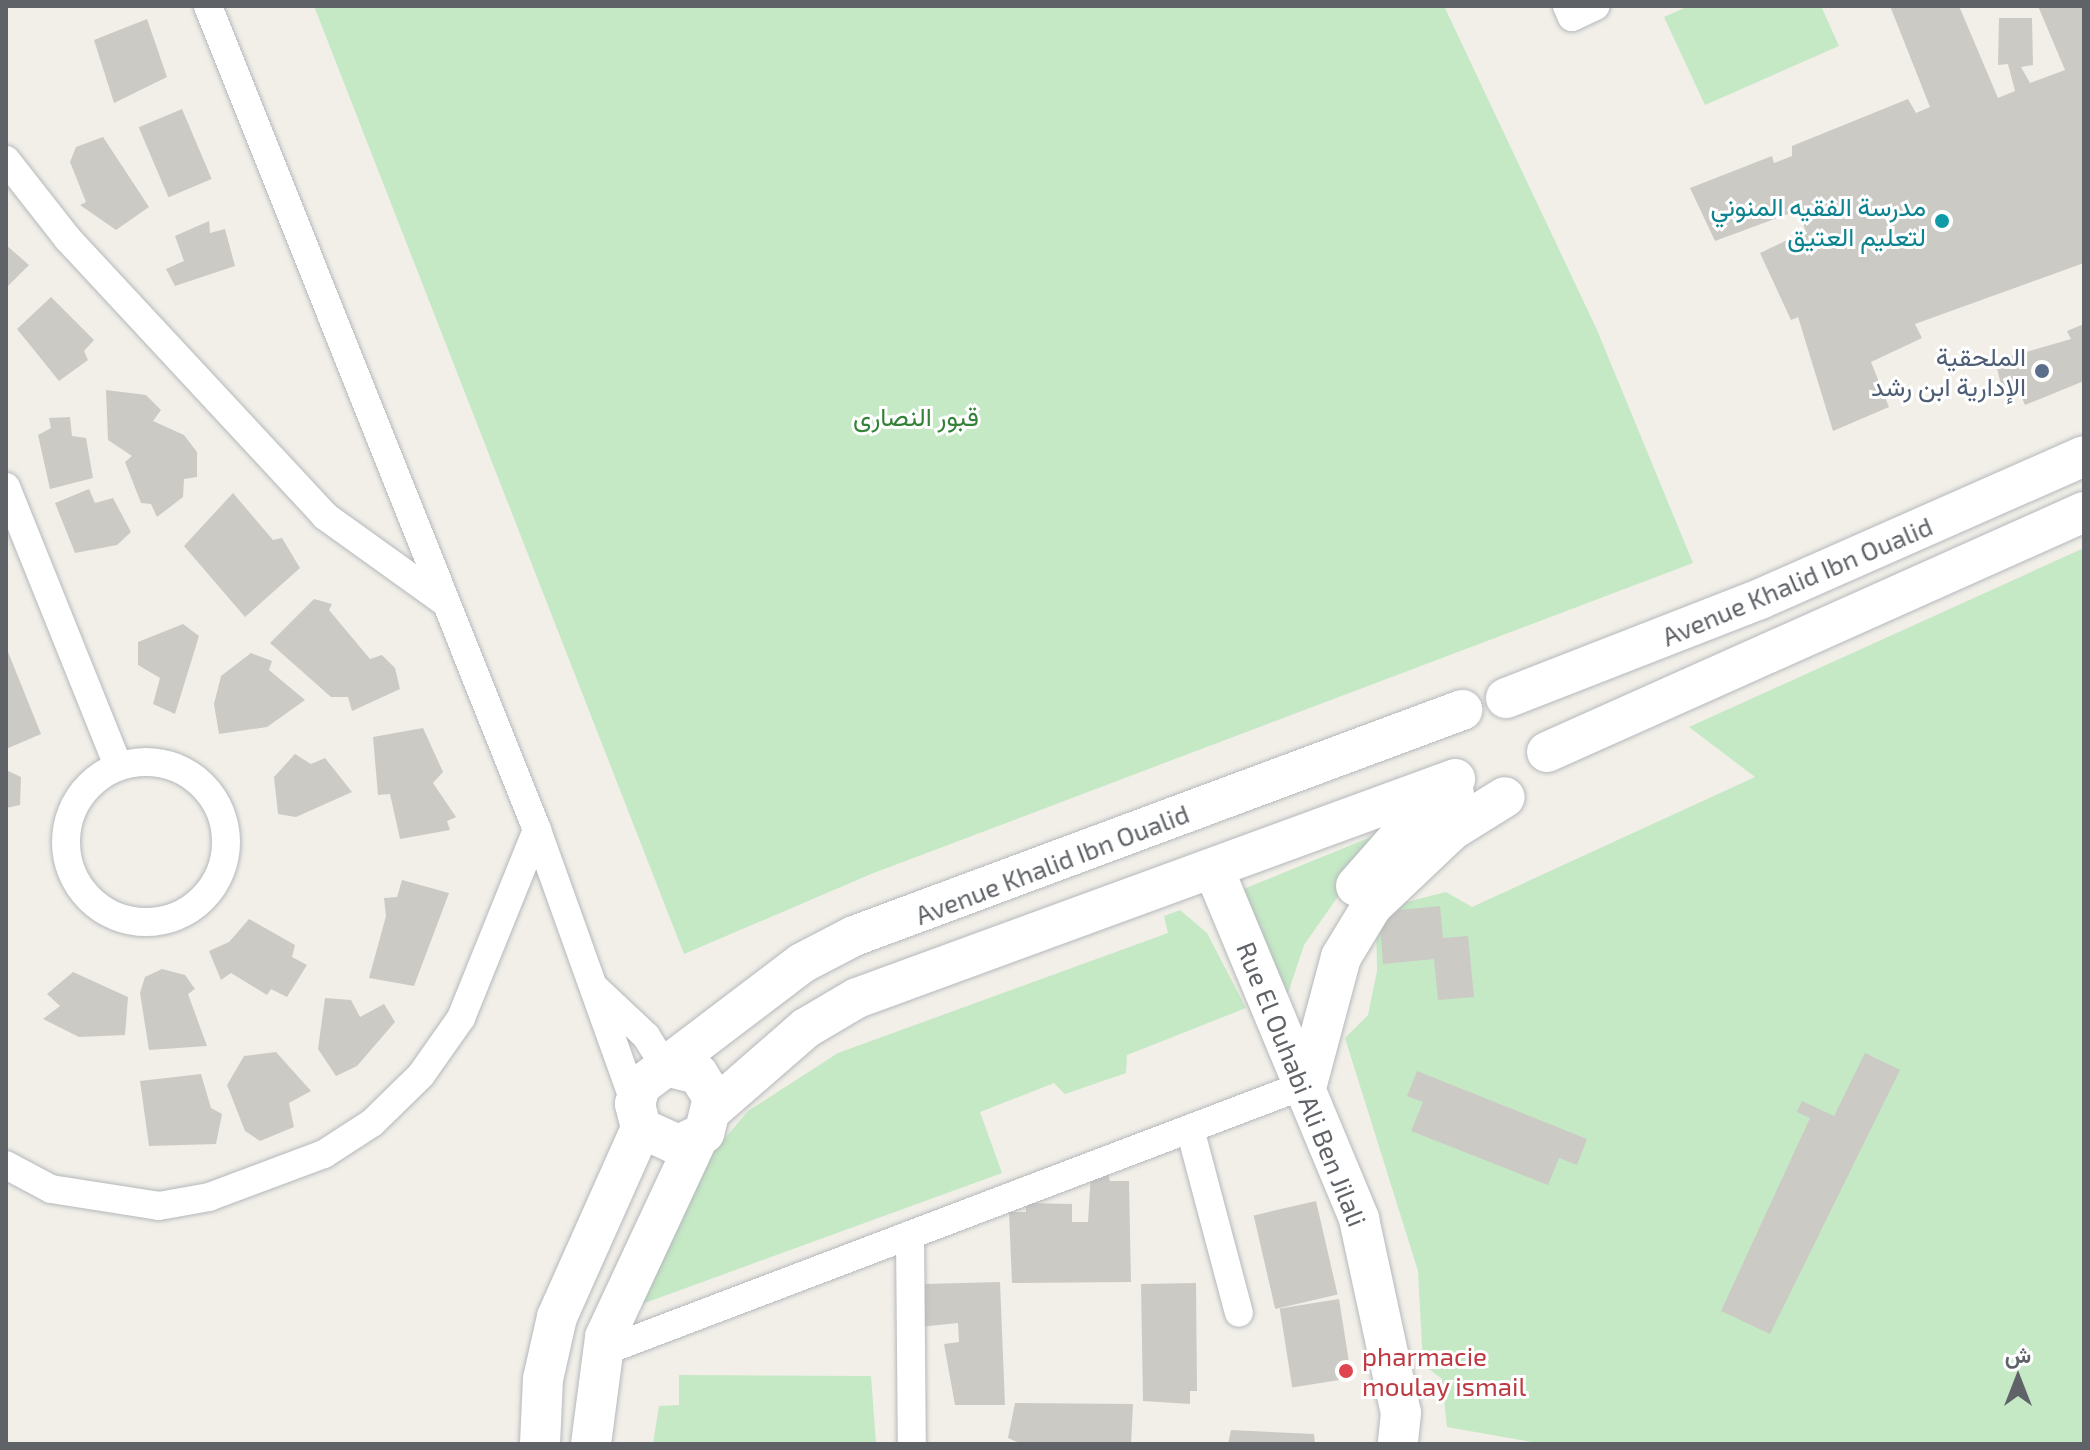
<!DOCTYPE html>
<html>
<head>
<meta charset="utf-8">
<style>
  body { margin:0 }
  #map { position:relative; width:2090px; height:1450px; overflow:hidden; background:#f1efe8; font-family:"Exo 2",Vazirmatn,sans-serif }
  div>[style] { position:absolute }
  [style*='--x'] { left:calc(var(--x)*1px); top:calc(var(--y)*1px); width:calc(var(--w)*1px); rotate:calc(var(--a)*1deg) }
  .green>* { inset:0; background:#c5e8c5 }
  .building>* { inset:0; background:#cccac5; transform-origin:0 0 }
  .roads { filter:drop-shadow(0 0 2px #b5b8bc) drop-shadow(0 0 2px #b5b8bc) }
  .street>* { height:28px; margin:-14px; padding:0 14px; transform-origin:14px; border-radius:14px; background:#fff }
  .street>.ring { margin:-14px; padding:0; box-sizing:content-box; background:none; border:28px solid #fff; border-radius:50% }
  .secondary>* { height:40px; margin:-20px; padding:0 20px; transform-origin:20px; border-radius:20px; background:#fff }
  .dots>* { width:22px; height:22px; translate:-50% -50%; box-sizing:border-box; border:4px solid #fff; border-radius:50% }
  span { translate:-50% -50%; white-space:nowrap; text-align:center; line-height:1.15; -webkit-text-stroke:6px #fff; paint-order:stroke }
  .culture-label { font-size:26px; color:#0d838f }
  .right { translate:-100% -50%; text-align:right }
  .service-label { font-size:26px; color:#4e5e75 }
  .park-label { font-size:26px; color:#348238 }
  .street-label { font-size:26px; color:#5f6368 }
  .health-label { font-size:26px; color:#be3a42 }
  .left { translate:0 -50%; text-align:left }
  .frame { position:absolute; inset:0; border:8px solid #5f6368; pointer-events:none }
  .north { position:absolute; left:1978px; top:1338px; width:80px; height:80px; -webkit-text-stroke:6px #fff; paint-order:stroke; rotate:0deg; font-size:22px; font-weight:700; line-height:32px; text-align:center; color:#5f6368 }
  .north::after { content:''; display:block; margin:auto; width:28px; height:36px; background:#5f6368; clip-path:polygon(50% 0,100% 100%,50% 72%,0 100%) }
</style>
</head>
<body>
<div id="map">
  <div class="green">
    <div style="clip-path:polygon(314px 6px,1444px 6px,1597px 330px,1693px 563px,871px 874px,684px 954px)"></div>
    <div style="clip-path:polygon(1689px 6px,1821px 6px,1839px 46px,1705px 105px,1664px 17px)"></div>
    <div style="clip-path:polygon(2084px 548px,2084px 1444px,1543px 1444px,1447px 1427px,1442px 1379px,1423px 1364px,1418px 1271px,1345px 1038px,1368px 1015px,1377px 971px,1376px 910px,1446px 892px,1472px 907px,1755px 777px,1689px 727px)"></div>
    <div style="clip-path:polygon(1383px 832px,1304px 945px,1286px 999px,1239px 891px)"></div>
    <div style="clip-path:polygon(1180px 910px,1207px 933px,1246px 1008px,1127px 1055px,1126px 1073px,1065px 1094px,1054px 1083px,980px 1112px,1002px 1173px,642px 1304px,709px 1157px,748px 1111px,838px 1053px,1168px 933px,1164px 916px)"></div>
    <div style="clip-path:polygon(679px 1375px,871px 1376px,876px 1444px,653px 1444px,659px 1406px,679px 1405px)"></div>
  </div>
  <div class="building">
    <div style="clip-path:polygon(1890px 6px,1959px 6px,1998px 98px,2015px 91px,2008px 64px,1998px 65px,1999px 18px,2032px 18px,2033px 65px,2021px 67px,2030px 83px,2065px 70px,2038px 6px,2084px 6px,2084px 263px,1915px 324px,1922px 338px,1871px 362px,1889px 407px,1833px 431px,1798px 317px,1791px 320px,1760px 253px,1806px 231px,1796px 211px,1715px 241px,1690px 188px,1772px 156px,1774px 163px,1792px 156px,1792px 146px,1908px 99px,1916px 113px,1930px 107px)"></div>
    <div style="clip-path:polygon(147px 19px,167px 77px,114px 103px,94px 40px)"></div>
    <div style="left:182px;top:109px;width:76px;height:47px;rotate:67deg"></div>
    <div style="clip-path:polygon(103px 137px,149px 207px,116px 230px,80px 205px,86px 202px,70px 162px,76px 147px)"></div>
    <div style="clip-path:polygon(209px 221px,210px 233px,225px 229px,235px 266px,175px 286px,166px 269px,184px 261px,175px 236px)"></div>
    <div style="clip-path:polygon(6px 245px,29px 265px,6px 288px)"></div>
    <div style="clip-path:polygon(51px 297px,94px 340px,84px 351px,88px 360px,59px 381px,17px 329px)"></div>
    <div style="clip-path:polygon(2084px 324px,2084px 381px,2025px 405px,2020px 393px,2005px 400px,1995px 361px,2071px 339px,2067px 331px)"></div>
    <div style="clip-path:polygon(106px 390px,146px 395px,161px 410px,153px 421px,184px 435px,197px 452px,197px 477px,184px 479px,183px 497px,157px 517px,151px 504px,141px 503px,125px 462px,132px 456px,108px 440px)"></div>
    <div style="clip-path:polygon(70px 417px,72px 436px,86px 438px,93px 478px,50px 489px,38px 435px,51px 428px,49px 418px)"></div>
    <div style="clip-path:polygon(89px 489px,95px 503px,113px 498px,131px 532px,117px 545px,75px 553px,55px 503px)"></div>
    <div style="clip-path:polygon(233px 493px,273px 540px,282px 538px,300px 568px,245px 617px,184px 546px)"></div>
    <div style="clip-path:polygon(314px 599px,332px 604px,329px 610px,370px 659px,382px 655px,395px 668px,400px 689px,352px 711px,348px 697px,331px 697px,270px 643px)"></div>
    <div style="clip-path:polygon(183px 624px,199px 636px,175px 714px,153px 704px,160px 678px,138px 665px,138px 642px)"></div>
    <div style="clip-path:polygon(6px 647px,41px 734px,6px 749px)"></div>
    <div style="clip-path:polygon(251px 653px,272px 661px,269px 670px,305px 700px,267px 727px,219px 734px,214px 704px,221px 676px)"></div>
    <div style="clip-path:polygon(423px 728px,443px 772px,433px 783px,456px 817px,447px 821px,450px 830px,400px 839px,390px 794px,378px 795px,373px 737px)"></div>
    <div style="clip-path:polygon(295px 754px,311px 764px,325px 758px,352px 792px,296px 817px,278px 814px,274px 777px)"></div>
    <div style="clip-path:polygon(6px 770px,21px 777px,20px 805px,6px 808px)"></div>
    <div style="clip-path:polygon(402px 880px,449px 893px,414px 986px,369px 978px,386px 916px,384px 898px,397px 897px)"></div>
    <div style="clip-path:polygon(1440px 906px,1443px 938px,1468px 936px,1474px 997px,1438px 1000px,1434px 959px,1383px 964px,1379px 912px)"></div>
    <div style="clip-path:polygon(249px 919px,295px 945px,292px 957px,307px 965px,287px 997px,271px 989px,267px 995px,231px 973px,221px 980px,209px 951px,229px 942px)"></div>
    <div style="clip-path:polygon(162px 969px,185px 975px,195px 989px,188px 994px,207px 1046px,149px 1050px,140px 993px,145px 977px)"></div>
    <div style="clip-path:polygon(73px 972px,128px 997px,125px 1035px,79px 1037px,43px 1019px,60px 1006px,47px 994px)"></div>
    <div style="clip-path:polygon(325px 998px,351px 1000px,360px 1017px,384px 1004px,395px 1022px,357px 1066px,336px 1076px,318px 1049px)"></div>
    <div style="clip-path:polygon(276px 1052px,311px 1091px,289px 1103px,294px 1127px,260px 1141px,245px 1131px,227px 1085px,244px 1056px)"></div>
    <div style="clip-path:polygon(1865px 1053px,1900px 1070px,1770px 1334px,1721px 1311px,1810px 1118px,1797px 1112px,1802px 1101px,1834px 1116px)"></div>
    <div style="clip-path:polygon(1417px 1071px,1587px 1139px,1577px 1165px,1559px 1158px,1548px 1185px,1411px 1131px,1423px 1102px,1407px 1096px)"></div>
    <div style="clip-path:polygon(201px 1074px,211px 1108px,222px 1114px,216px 1144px,149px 1146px,140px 1081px)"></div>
    <div style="clip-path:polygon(1107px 1171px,1110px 1181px,1129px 1181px,1131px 1282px,1012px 1283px,1009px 1212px,1026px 1212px,1026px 1203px,1072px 1204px,1072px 1222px,1088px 1222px,1091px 1173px)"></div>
    <div style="left:1316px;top:1201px;width:96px;height:64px;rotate:77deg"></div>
    <div style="clip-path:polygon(1000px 1282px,1005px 1405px,955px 1405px,944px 1344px,959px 1342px,958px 1323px,919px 1327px,925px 1284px)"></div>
    <div style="clip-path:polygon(1196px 1283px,1197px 1391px,1190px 1391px,1190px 1404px,1143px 1401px,1141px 1284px)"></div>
    <div style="left:1339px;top:1299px;width:80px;height:60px;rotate:81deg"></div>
    <div style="clip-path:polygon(1015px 1403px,1133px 1404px,1131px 1444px,1022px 1444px,1008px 1438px)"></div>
    <div style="clip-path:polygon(1231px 1430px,1314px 1434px,1315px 1444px,1228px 1444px)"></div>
  </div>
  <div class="roads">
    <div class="street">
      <div style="--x:208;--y:6;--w:887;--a:68.23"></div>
      <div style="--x:537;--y:830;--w:291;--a:70.3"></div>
      <div style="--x:1567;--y:6;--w:12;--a:66"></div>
      <div style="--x:1572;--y:17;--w:26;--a:-25"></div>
      <div style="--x:6;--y:160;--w:100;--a:51.9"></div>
      <div style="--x:68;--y:239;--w:378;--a:47.1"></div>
      <div style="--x:325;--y:516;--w:144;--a:35.7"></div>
      <div style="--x:6;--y:487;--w:301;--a:68.1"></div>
      <div class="ring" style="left:66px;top:762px;width:132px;height:132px"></div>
      <div style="--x:596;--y:989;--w:69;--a:43.2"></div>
      <div style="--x:646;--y:1036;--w:38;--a:58"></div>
      <div style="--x:1190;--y:1129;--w:190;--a:75.1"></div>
      <div style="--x:6;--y:1165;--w:51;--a:28.1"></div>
      <div style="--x:51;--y:1189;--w:109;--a:8.9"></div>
      <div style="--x:159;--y:1206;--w:51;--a:-10.2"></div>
      <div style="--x:209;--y:1197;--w:123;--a:-20.5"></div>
      <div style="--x:324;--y:1154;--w:57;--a:-32.9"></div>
      <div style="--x:372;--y:1123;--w:69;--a:-44.4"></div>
      <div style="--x:421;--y:1075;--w:70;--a:-54.9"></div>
      <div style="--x:461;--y:1018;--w:203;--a:-68"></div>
      <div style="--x:910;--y:1235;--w:209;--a:89.5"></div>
      <div style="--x:602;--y:1352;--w:754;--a:-20.81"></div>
    </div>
    <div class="secondary">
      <div style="--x:1506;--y:698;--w:273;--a:-21.3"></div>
      <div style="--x:1760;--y:599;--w:354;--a:-23.8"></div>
      <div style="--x:1547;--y:752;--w:588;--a:-24.08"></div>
      <div style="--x:1214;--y:870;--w:378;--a:67.4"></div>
      <div style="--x:1359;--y:1219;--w:198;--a:77.8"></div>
      <div style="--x:1401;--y:1413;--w:31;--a:96"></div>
      <div style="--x:1356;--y:886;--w:77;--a:-48.7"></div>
      <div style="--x:1407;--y:828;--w:58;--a:-35.9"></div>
      <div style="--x:670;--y:1067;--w:29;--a:14"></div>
      <div style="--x:698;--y:1074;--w:28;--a:58"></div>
      <div style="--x:713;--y:1098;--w:36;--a:104"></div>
      <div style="--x:704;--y:1133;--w:29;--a:155"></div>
      <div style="--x:678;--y:1145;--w:41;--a:-155.3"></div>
      <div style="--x:641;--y:1128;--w:25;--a:-104"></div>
      <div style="--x:635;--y:1104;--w:19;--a:-74"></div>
      <div style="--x:640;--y:1086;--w:203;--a:-37.2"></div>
      <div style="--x:802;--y:963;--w:59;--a:-27.4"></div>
      <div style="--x:854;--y:936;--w:649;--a:-20.39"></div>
      <div style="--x:1307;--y:1084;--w:131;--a:-75"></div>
      <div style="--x:1341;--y:957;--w:60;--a:-58.7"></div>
      <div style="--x:1372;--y:906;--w:110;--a:-43.5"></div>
      <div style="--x:1452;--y:830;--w:62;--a:-31.9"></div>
      <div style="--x:714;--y:1108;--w:122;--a:-41"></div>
      <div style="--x:806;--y:1028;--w:59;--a:-30.5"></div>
      <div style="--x:857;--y:998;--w:637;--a:-20.11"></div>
      <div style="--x:540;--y:1444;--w:65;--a:-87.4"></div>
      <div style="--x:543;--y:1379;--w:64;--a:-77.3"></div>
      <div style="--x:557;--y:1317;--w:207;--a:-66"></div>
      <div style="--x:591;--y:1444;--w:108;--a:-82.5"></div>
      <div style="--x:605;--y:1337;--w:220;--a:-65"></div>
    </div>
  </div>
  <div class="dots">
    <div style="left:1942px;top:221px;background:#0f9aa8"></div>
    <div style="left:2042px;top:371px;background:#5c6f8a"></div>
    <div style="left:1346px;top:1371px;background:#e0444e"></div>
  </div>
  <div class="culture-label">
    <span class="right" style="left:1926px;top:221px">مدرسة الفقيه المنوني<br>لتعليم العتيق</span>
  </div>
  <div class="service-label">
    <span class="right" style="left:2026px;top:371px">الملحقية<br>الإدارية ابن رشد</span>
  </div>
  <div class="park-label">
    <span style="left:916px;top:416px">قبور النصارى</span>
  </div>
  <div class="street-label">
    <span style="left:1797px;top:581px;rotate:-23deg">Avenue Khalid Ibn Oualid</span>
    <span style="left:1052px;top:864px;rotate:-21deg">Avenue Khalid Ibn Oualid</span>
    <span style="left:1302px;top:1084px;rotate:68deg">Rue El Ouhabi Ali Ben Jilali</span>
  </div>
  <div class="health-label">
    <span class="left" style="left:1362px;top:1371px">pharmacie<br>moulay ismail</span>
  </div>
  <div class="frame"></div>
  <div class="north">ش</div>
</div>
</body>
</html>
